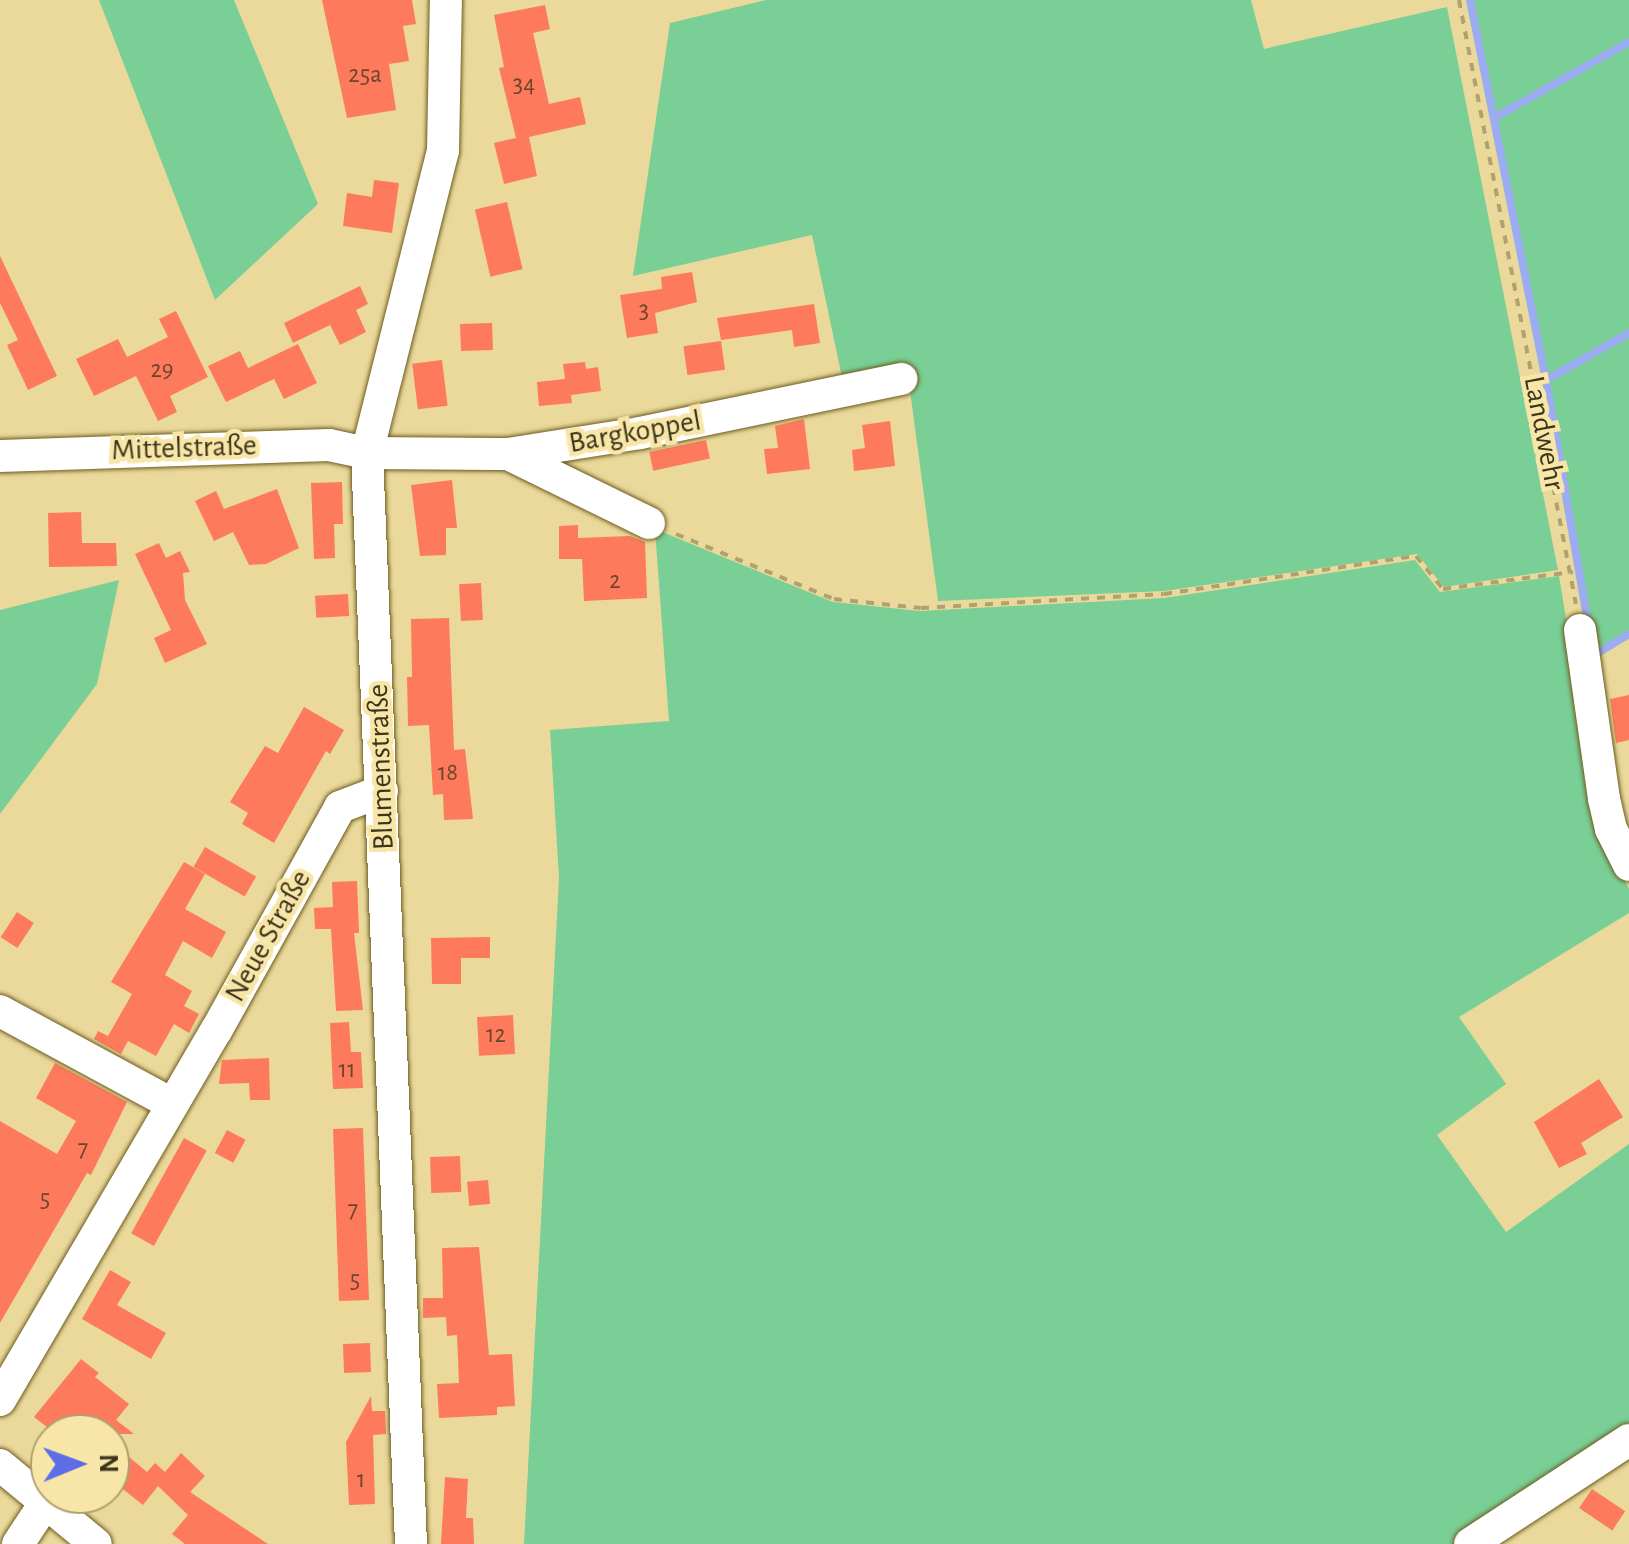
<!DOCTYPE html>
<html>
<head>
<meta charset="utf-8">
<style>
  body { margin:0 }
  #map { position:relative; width:1629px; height:1544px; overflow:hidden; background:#ead99b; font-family:"Alegreya Sans",sans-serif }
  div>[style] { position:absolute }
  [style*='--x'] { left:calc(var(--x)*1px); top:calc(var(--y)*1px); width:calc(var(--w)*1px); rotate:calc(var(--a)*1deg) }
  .green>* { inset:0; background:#79cf96 }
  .stream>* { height:8px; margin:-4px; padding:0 4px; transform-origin:4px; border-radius:4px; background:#9cacf1 }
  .building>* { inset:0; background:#fe7a5d; transform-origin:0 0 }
  .path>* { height:4px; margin-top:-2px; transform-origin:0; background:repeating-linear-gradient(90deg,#afa270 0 8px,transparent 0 16px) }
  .roads { filter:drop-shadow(0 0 2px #6d5c1f) drop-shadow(0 0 2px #6d5c1f) }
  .minor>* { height:32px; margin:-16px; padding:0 16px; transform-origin:16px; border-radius:16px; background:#fff }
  span { translate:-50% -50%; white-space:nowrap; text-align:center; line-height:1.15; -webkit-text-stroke:9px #f8e6a8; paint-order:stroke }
  .number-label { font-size:25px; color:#6c462c }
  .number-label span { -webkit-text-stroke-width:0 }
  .street-label { font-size:30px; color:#3c351c }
  .north { position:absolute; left:30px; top:1414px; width:100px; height:100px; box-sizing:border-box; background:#f8e6a8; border:2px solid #ad9f70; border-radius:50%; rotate:89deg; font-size:28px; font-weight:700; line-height:40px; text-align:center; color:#3c351c }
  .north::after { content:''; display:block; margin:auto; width:35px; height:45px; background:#5d6de5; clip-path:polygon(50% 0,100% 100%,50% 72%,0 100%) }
</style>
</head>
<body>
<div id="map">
  <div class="green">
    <div style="clip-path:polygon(99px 0,234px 0,318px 204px,215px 300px)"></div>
    <div style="clip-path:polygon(766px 0,1251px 0,1264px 49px,1447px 7px,1558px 570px,1444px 587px,1417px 554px,1164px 591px,938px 601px,909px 383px,844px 387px,812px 235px,633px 276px,670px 23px)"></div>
    <div style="clip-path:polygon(1474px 0,1629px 0,1629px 39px,1496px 114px)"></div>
    <div style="clip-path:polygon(1629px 44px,1629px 331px,1548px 378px,1497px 120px)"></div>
    <div style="clip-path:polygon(1629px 336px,1629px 632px,1595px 651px,1550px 382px)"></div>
    <div style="clip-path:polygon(655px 529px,833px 602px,920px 611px,1164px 598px,1415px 560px,1440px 592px,1559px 576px,1601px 831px,1629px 889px,1629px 913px,1459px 1017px,1506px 1084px,1437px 1135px,1506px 1232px,1629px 1144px,1629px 1431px,1454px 1544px,524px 1544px,559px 878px,550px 730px,669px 721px)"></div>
    <div style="clip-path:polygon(119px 580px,97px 684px,0 814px,0 610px)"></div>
  </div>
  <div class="stream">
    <div style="--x:1470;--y:0;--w:388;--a:78.7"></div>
    <div style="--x:1546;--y:380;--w:247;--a:80.2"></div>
    <div style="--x:1494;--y:118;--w:155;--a:-29.4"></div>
    <div style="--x:1546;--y:380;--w:95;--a:-29.5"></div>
    <div style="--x:1594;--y:655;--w:41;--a:-31"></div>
  </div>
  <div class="building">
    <div style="clip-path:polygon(322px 0,412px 0,416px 24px,403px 26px,409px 61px,389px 64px,396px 110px,347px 118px)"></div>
    <div style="clip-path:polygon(545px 5px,550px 29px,533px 33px,549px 104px,580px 97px,586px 124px,529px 137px,537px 176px,504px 184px,494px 143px,516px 138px,499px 68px,504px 67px,494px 15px)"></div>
    <div style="clip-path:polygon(374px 180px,399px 183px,392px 233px,343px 226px,347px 193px,372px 197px)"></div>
    <div style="left:507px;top:202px;width:69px;height:33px;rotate:77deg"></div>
    <div style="clip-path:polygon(0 256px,57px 376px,28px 390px,7px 345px,18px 340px,0 303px)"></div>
    <div style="clip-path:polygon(692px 272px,697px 302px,655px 313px,658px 333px,627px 338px,620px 295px,662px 289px,661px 277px)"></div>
    <div style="clip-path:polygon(360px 286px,368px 304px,356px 310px,366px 332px,340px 345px,330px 325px,293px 343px,284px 323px)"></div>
    <div style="clip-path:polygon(814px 304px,820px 343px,794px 347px,792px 330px,721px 340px,717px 318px)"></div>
    <div style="clip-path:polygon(176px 311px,208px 377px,170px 396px,177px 412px,158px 421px,136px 376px,94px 396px,76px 359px,118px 339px,127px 357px,168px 337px,159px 319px)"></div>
    <div style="left:492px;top:323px;width:27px;height:32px;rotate:88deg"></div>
    <div style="left:721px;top:341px;width:29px;height:38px;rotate:82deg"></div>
    <div style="clip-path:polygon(298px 344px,317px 383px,284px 399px,274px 379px,226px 402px,208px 366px,240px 351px,248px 368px)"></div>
    <div style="left:442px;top:360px;width:46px;height:30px;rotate:83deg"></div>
    <div style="clip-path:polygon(585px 362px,586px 369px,598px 367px,601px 391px,571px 395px,572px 403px,539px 406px,537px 382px,565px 379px,563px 364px)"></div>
    <div style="clip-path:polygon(804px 419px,810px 469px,767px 474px,764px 449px,778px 448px,775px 426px)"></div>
    <div style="clip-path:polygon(890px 421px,895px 466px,854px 471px,852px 450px,865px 448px,862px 425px)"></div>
    <div style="left:706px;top:440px;width:19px;height:58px;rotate:78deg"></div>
    <div style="clip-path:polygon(452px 480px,457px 528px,446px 528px,446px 555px,420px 556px,411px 485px)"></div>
    <div style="clip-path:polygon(342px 482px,343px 524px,334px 524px,335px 558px,314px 559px,311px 483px)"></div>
    <div style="clip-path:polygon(277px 489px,299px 548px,266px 564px,249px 565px,233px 532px,214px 541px,195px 501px,216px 491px,224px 509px)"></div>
    <div style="clip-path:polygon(81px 512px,82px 543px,116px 543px,117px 566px,49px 567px,48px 513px)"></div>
    <div style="clip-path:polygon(578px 525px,578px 538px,630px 536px,645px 542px,647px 598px,584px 601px,582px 559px,559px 559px,559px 526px)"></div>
    <div style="clip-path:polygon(159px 543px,166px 558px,180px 551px,190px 572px,183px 573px,185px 600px,207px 644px,165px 663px,154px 638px,171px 630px,135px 554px)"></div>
    <div style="left:481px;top:583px;width:37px;height:22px;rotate:87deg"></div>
    <div style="left:348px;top:594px;width:22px;height:33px;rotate:87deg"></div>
    <div style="clip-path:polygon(449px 618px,454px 750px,465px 749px,473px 819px,444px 820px,443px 794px,433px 795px,429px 725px,408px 726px,407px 677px,412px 677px,411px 619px)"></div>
    <div style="clip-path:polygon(1629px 695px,1629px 740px,1616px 743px,1610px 699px)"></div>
    <div style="clip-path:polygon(304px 707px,344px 730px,330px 754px,326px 751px,274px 843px,242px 824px,248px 813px,230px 802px,265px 746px,278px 753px)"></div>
    <div style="left:205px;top:847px;width:59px;height:23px;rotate:30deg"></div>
    <div style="clip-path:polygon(184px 862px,205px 874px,185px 909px,226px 932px,212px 958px,183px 941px,165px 975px,192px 991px,184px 1006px,199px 1014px,189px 1033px,174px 1024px,156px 1056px,128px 1041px,121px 1054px,94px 1039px,98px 1031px,108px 1036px,132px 994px,111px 982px)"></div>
    <div style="clip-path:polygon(357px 881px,359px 933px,354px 933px,363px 1010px,336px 1011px,331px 929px,315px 929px,314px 908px,333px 907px,332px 882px)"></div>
    <div style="left:17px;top:912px;width:20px;height:30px;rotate:33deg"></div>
    <div style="clip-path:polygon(490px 937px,490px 958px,461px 958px,461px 984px,432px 984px,431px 938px)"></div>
    <div style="left:513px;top:1015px;width:39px;height:36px;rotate:87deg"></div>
    <div style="clip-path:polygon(349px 1022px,351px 1052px,361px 1052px,363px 1088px,333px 1089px,330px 1023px)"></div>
    <div style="clip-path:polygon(269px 1058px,270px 1100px,250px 1100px,249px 1083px,219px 1084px,222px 1060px)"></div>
    <div style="clip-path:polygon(55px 1063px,127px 1102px,91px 1175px,87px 1173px,0 1323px,0 1121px,57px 1154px,76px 1121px,36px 1098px)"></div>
    <div style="clip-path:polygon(1599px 1079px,1623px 1117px,1581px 1143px,1587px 1154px,1559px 1168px,1534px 1122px)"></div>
    <div style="left:363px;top:1128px;width:172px;height:30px;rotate:88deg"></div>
    <div style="left:227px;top:1130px;width:21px;height:26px;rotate:28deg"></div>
    <div style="left:184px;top:1138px;width:26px;height:109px;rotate:29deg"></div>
    <div style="left:460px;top:1156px;width:36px;height:30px;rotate:88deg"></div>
    <div style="left:488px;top:1180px;width:24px;height:21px;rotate:85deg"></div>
    <div style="clip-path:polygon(479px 1247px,489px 1355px,512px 1354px,515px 1406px,497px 1407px,497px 1415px,439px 1418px,437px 1384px,459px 1383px,457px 1335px,447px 1336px,446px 1317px,423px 1318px,423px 1298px,443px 1298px,442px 1248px)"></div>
    <div style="clip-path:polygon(110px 1270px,131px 1282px,117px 1305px,166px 1333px,151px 1359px,82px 1319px)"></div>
    <div style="left:370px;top:1343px;width:29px;height:27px;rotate:88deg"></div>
    <div style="clip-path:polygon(81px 1359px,99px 1373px,95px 1377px,129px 1404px,116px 1420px,134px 1434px,56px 1434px,34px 1417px)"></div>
    <div style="clip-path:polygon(371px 1396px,372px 1411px,385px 1411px,386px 1434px,373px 1435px,375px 1504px,349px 1505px,346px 1442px)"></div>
    <div style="clip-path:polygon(110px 1441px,147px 1472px,155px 1463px,165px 1472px,181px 1453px,205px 1476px,190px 1492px,268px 1544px,185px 1544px,172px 1534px,188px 1515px,158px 1486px,143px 1505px,110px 1479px)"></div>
    <div style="clip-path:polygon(445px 1477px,468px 1479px,466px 1518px,473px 1518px,474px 1544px,441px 1544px)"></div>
    <div style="left:1592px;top:1489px;width:40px;height:23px;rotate:34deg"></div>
  </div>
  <div class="path">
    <div style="--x:1459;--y:0;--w:615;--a:79.04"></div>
    <div style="--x:676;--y:534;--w:171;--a:22.4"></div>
    <div style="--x:834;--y:599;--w:87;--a:5.9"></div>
    <div style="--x:921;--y:608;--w:243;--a:-3.3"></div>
    <div style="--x:1164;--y:594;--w:255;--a:-8.6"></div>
    <div style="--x:1416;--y:556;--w:43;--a:50.7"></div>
    <div style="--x:1443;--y:589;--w:131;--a:-7.5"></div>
  </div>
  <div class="roads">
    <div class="minor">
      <div style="--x:508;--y:454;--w:157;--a:26.1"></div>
      <div style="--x:0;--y:456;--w:329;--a:-1.9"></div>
      <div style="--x:329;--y:445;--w:39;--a:12"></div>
      <div style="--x:367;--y:453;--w:141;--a:0.4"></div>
      <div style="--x:508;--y:454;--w:134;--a:-9"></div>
      <div style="--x:640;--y:433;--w:267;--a:-11.7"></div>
      <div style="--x:1580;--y:630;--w:171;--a:81.9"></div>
      <div style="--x:1604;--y:799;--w:31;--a:77"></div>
      <div style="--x:1611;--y:829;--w:40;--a:63.4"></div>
      <div style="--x:0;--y:1011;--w:196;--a:28.4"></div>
      <div style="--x:0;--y:1400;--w:428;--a:-59.7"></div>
      <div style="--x:216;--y:1031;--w:256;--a:-61"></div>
      <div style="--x:340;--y:807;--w:45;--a:-20.9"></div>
      <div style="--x:0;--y:1465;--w:124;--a:39.5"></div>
      <div style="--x:18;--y:1544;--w:49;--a:-56.6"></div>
      <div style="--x:411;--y:1544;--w:1092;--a:-92.31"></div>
      <div style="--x:367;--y:453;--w:311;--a:-75.9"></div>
      <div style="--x:443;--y:151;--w:151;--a:-88.9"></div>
      <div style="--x:1470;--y:1544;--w:190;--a:-33.2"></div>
    </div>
  </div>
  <div class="number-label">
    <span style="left:365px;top:75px">25a</span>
    <span style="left:524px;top:85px">34</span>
    <span style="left:644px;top:311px">3</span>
    <span style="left:162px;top:370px">29</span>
    <span style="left:615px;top:581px">2</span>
    <span style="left:448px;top:773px">18</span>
    <span style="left:496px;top:1035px">12</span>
    <span style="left:347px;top:1070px">11</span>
    <span style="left:83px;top:1149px">7</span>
    <span style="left:45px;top:1199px">5</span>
    <span style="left:353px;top:1210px">7</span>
    <span style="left:355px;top:1280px">5</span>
    <span style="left:361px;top:1480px">1</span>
  </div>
  <div class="street-label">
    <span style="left:635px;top:432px;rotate:-10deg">Bargkoppel</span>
    <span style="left:1544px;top:433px;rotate:79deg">Landwehr</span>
    <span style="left:184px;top:448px;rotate:-2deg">Mittelstraße</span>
    <span style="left:381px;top:767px;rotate:-92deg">Blumenstraße</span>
    <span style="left:268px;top:936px;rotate:-61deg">Neue Straße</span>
  </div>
  <div class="north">N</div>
</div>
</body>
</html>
